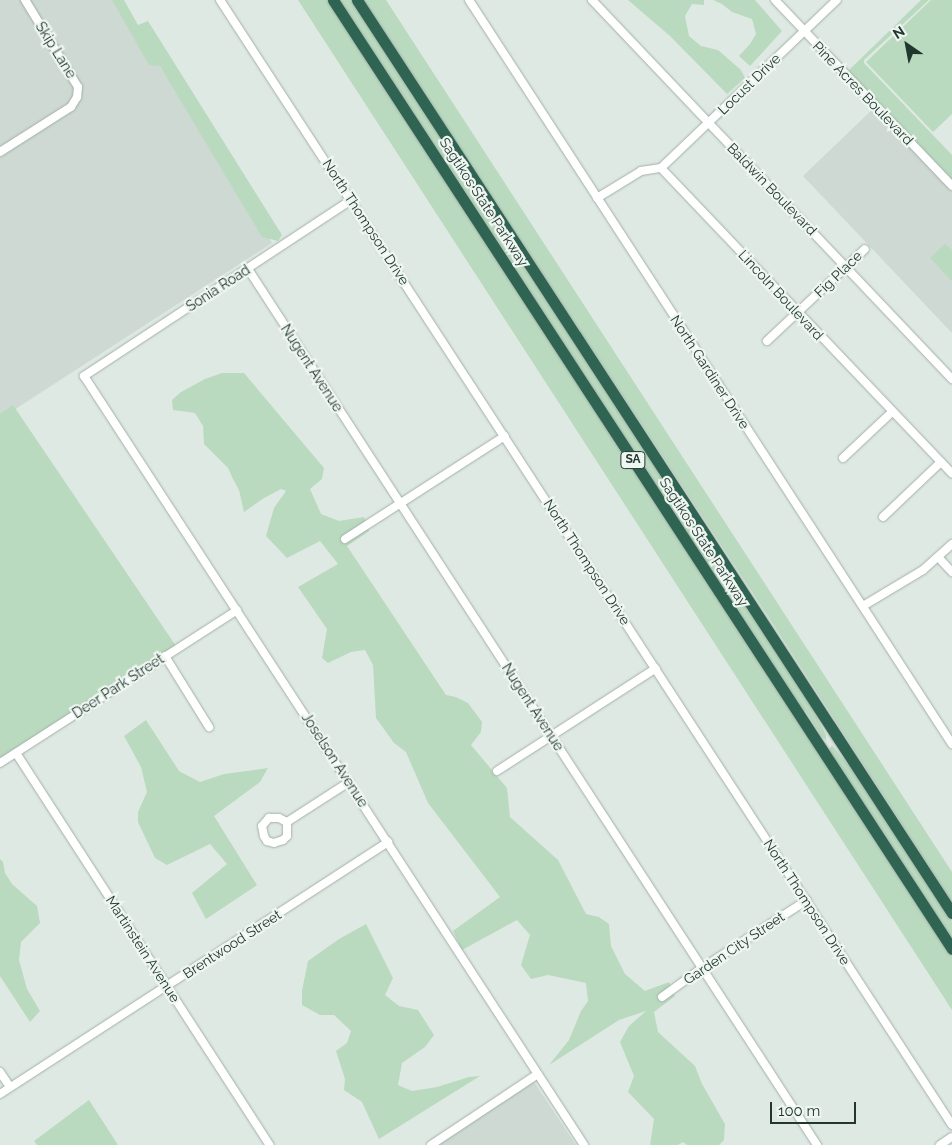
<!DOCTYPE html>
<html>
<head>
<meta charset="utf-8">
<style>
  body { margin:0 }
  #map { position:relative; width:952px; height:1145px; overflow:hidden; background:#dfe9e3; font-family:Raleway,sans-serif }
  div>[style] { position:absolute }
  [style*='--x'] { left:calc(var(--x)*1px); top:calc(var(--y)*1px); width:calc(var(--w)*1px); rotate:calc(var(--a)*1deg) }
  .built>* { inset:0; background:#cdd9d2 }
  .green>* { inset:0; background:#b9dabe }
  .roads { filter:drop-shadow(0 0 1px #a2b0a9) drop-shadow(0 0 1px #a2b0a9) }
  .minor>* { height:8px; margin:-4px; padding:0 4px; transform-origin:4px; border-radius:4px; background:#fff }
  .highway>* { height:11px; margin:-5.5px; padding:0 5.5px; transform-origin:5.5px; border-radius:5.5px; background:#2f6352 }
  span { translate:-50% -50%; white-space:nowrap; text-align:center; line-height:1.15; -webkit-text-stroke:4.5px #eff6f2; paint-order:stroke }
  .shield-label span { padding:1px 4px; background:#eff6f2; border:1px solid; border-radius:4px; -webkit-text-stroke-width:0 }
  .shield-label { font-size:12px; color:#21382f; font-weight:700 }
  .street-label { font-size:14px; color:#21382f }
  .north { position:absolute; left:882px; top:20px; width:50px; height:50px; -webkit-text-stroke:4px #eff6f2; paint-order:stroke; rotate:327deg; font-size:14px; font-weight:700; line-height:20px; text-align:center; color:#21382f }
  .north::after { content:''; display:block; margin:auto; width:18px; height:22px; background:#21382f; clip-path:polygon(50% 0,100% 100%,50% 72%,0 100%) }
  .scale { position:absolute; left:770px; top:1102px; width:86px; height:22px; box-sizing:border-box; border:2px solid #21382f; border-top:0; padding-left:6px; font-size:15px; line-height:18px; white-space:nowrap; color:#21382f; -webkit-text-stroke:4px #eff6f2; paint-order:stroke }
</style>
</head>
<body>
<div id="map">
  <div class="built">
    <div style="clip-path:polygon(0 0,118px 0,272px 243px,0 419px)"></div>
    <div style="clip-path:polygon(876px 106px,952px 186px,952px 333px,803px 176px)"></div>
    <div style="clip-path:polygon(534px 1082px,576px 1145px,438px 1145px)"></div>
  </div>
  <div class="green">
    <div style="clip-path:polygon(112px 0,124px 0,138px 25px,148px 21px,282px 235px,278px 241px,262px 237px,160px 66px,149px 65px)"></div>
    <div style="clip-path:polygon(298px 0,329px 0,952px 957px,952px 1010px)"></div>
    <div style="clip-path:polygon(338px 0,352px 0,806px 695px,826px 735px,826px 740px,822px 737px,805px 710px,803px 712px)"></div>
    <div style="clip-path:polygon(362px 0,386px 0,952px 872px,952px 902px,768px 616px)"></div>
    <div style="clip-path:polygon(628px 0,704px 0,704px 5px,692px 4px,685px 16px,689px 36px,701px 46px,718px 50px,741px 70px,745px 78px,727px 94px,670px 36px)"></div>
    <div style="clip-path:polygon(713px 0,755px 0,782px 31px,750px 66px,739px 56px,750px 44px,756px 34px,752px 19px,732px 12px,722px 4px)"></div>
    <div style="clip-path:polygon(921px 0,929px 0,864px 60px,864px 63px,952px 155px,952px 186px,845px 74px)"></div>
    <div style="clip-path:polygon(931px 0,952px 0,952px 114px,933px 132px,866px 62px)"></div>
    <div style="clip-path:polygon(945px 244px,952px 250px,952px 281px,930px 258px)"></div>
    <div style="clip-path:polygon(222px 373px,244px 373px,324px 468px,322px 479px,310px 489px,321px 514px,339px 521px,364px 517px,369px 531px,347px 546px,446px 695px,456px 697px,468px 703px,482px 722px,481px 732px,471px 745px,507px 788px,510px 817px,558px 860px,586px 914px,599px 917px,609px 924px,611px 946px,625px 974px,645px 991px,669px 982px,675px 996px,654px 1012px,658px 1032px,695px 1066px,702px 1084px,725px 1124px,724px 1140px,719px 1145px,687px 1145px,683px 1142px,678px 1145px,650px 1145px,654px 1119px,628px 1092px,634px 1076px,620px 1042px,629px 1026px,646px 1011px,619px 1020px,549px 1065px,569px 1040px,581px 1011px,588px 1001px,586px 983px,548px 975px,531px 979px,521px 965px,530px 935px,517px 920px,462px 950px,453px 931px,500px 897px,428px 803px,406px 752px,394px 743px,376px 718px,373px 665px,365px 650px,351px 652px,328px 663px,322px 658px,327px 629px,298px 587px,338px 564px,320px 541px,287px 558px,266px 536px,274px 508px,286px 491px,281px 489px,264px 498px,244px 512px,239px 490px,233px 479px,228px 468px,204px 444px,203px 426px,195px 413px,173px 410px,172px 400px,181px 392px,205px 379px)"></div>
    <div style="clip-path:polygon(13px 405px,178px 649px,0 768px,0 414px)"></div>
    <div style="clip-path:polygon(146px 720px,179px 771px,200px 782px,224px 774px,268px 768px,260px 782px,214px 816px,257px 885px,206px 919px,192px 893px,227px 864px,210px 844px,167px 865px,155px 858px,138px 822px,138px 812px,147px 792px,141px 767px,124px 736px)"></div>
    <div style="clip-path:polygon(832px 745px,855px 773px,952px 922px,952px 942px,847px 783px,829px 750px)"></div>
    <div style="clip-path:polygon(0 859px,3px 862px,5px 873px,12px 884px,37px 906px,40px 923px,21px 942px,19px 960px,27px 989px,40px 1011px,30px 1022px,0 976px)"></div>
    <div style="clip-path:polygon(366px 924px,393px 978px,385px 995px,399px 1006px,418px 1010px,434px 1035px,425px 1047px,402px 1063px,398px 1085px,412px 1091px,437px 1087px,469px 1077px,480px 1076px,379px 1139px,362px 1102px,344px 1090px,345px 1079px,336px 1051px,347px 1043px,351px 1031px,334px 1015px,320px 1015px,302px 1005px,302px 991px,308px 961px,339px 939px)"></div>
    <div style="clip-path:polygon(89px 1100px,118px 1145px,37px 1145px,34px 1141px)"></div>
  </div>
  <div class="roads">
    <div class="minor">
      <div style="--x:220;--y:0;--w:1342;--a:56.95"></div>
      <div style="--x:469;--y:0;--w:887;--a:57.01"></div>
      <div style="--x:592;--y:0;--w:523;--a:46.47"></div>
      <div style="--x:775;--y:0;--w:257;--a:46.4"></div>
      <div style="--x:0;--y:152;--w:84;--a:-32.4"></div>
      <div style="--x:71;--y:107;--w:12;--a:-59"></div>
      <div style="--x:77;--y:97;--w:10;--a:-84"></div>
      <div style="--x:78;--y:87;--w:102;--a:-121.3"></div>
      <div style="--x:661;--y:168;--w:243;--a:-43.7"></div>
      <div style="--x:597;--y:198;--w:52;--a:-31.5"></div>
      <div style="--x:641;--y:171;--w:20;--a:-9"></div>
      <div style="--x:661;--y:168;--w:422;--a:46.4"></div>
      <div style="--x:351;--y:200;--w:320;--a:146.6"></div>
      <div style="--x:84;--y:376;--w:917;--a:56.97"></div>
      <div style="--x:248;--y:269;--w:1045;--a:56.99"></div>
      <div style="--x:767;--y:341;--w:134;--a:-43.2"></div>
      <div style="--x:843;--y:458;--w:67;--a:-43.2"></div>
      <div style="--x:883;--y:517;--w:80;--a:-43.5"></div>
      <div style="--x:345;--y:539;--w:190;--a:-32.8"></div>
      <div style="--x:938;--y:557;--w:21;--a:47"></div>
      <div style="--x:863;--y:606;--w:70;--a:-31"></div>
      <div style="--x:923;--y:570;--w:39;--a:-42"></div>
      <div style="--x:165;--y:656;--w:84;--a:58.2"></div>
      <div style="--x:16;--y:753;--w:467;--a:57.1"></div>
      <div style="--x:0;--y:763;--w:282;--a:-32.8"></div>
      <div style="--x:497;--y:771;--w:189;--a:-32.9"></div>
      <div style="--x:287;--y:822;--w:14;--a:90"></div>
      <div style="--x:287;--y:836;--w:6;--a:135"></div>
      <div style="--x:283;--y:840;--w:9;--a:162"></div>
      <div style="--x:274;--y:843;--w:7;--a:-164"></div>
      <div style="--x:267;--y:841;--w:6;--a:-121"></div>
      <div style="--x:264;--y:836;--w:10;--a:-101"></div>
      <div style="--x:262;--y:826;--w:11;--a:-49"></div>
      <div style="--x:269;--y:818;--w:10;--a:0"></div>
      <div style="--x:279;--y:818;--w:9;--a:27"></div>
      <div style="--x:287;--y:822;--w:74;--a:-32.8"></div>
      <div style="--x:662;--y:997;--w:49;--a:-35.9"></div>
      <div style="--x:702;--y:968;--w:125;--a:-32.9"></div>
      <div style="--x:0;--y:1072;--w:18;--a:56"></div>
      <div style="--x:0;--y:1094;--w:463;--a:-33"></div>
      <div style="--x:431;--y:1145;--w:128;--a:-33.6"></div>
      <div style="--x:940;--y:1145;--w:14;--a:-34"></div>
    </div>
    <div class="highway">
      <div style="--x:333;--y:0;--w:1133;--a:56.88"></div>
      <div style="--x:357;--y:0;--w:1090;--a:56.91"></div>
    </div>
  </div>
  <div class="shield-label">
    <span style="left:633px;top:460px">SA</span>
  </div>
  <div class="street-label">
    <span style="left:56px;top:50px;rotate:58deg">Skip Lane</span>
    <span style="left:749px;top:84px;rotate:-44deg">Locust Drive</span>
    <span style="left:863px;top:93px;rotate:46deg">Pine Acres Boulevard</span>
    <span style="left:772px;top:189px;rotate:46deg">Baldwin Boulevard</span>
    <span style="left:484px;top:202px;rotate:57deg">Sagtikos State Parkway</span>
    <span style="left:366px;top:222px;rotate:57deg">North Thompson Drive</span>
    <span style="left:838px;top:274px;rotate:-44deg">Fig Place</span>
    <span style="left:218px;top:288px;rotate:-33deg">Sonia Road</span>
    <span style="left:781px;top:295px;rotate:47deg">Lincoln Boulevard</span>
    <span style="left:312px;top:368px;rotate:57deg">Nugent Avenue</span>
    <span style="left:710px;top:372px;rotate:57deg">North Gardiner Drive</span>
    <span style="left:704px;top:542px;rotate:57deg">Sagtikos State Parkway</span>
    <span style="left:587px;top:562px;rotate:57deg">North Thompson Drive</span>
    <span style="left:118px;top:686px;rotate:-33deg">Deer Park Street</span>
    <span style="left:533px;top:707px;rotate:57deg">Nugent Avenue</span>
    <span style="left:335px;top:760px;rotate:57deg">Joselson Avenue</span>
    <span style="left:807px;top:902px;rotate:57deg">North Thompson Drive</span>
    <span style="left:232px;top:944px;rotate:-33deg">Brentwood Street</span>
    <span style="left:734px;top:948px;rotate:-34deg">Garden City Street</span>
    <span style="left:143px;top:949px;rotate:57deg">Martinstein Avenue</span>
  </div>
  <div class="north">N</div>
  <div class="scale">100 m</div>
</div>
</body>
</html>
